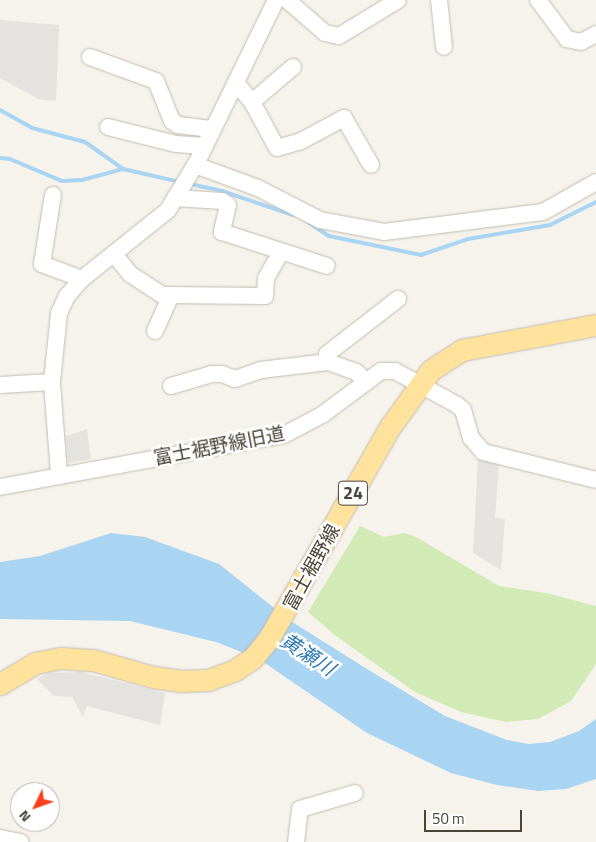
<!DOCTYPE html>
<html>
<head>
<meta charset="utf-8">
<style>
  body { margin:0 }
  #map { position:relative; width:596px; height:842px; overflow:hidden; background:#f6f3ec; font-family:"Titillium Web","Noto Sans JP",sans-serif }
  div>[style] { position:absolute }
  [style*='--x'] { left:calc(var(--x)*1px); top:calc(var(--y)*1px); width:calc(var(--w)*1px); rotate:calc(var(--a)*1deg) }
  .green>* { inset:0; background:#d2eab5 }
  .parking>* { inset:0; background:#e5e3e0 }
  .water>* { inset:0; background:#a9d4f2 }
  .stream>* { height:4px; margin:-2px; padding:0 2px; transform-origin:2px; border-radius:2px; background:#a9d4f2 }
  .roads { filter:drop-shadow(0 0 1px #c2bbae) drop-shadow(0 0 1px #c2bbae) }
  .minor>* { height:16px; margin:-8px; padding:0 8px; transform-origin:8px; border-radius:8px; background:#fff }
  .major>* { height:21px; margin:-10.5px; padding:0 10.5px; transform-origin:10.5px; border-radius:10.5px; background:#ffe39c }
  span { translate:-50% -50%; white-space:nowrap; text-align:center; line-height:1.15; -webkit-text-stroke:5px #fff; paint-order:stroke }
  .shield-label span { padding:1px 4px; background:#fff; border:1px solid; border-radius:4px; -webkit-text-stroke-width:0 }
  .shield-label { font-size:18px; color:#4b4439; font-weight:700 }
  .street-label { font-size:19px; color:#4b4439 }
  .water-label { font-size:20px; color:#2e7ab2; font-style:italic }
  .north { position:absolute; left:10px; top:782px; width:50px; height:50px; box-sizing:border-box; background:#fff; border:1px solid #b7b4b0; border-radius:50%; rotate:228deg; font-size:14px; font-weight:700; line-height:20px; text-align:center; color:#4b4439 }
  .north::after { content:''; display:block; margin:auto; width:18px; height:22px; background:#fc3f1d; clip-path:polygon(50% 0,100% 100%,50% 72%,0 100%) }
  .scale { position:absolute; left:424px; top:810px; width:98px; height:22px; box-sizing:border-box; border:2px solid #4b4439; border-top:0; padding-left:6px; font-size:15px; line-height:18px; white-space:nowrap; color:#4b4439; -webkit-text-stroke:4px #fff; paint-order:stroke }
</style>
</head>
<body>
<div id="map">
  <div class="green">
    <div style="clip-path:polygon(360px 526px,384px 537px,404px 533px,416px 537px,499px 586px,546px 593px,596px 606px,596px 664px,571px 701px,538px 719px,506px 722px,461px 712px,415px 692px,336px 636px,308px 612px)"></div>
  </div>
  <div class="parking">
    <div style="clip-path:polygon(0 20px,59px 25px,56px 101px,38px 99px,0 78px)"></div>
    <div style="clip-path:polygon(87px 429px,91px 459px,68px 463px,66px 436px)"></div>
    <div style="clip-path:polygon(478px 458px,499px 465px,495px 518px,505px 519px,501px 570px,473px 553px)"></div>
    <div style="clip-path:polygon(81px 672px,165px 693px,160px 725px,87px 706px,83px 717px,72px 697px,54px 696px,37px 679px,48px 673px)"></div>
  </div>
  <div class="water">
    <div style="clip-path:polygon(111px 533px,145px 537px,219px 564px,289px 620px,367px 669px,445px 716px,507px 740px,529px 744px,550px 742px,579px 731px,596px 719px,596px 779px,566px 789px,538px 791px,497px 785px,451px 773px,367px 733px,259px 659px,216px 642px,130px 621px,0 619px,0 562px,40px 556px)"></div>
  </div>
  <div class="stream">
    <div style="--x:0;--y:110;--w:37;--a:29"></div>
    <div style="--x:32;--y:128;--w:55;--a:14.8"></div>
    <div style="--x:85;--y:142;--w:47;--a:35.4"></div>
    <div style="--x:0;--y:158;--w:10;--a:6"></div>
    <div style="--x:10;--y:159;--w:56;--a:22.9"></div>
    <div style="--x:62;--y:181;--w:20;--a:-3"></div>
    <div style="--x:82;--y:180;--w:42;--a:-15"></div>
    <div style="--x:123;--y:169;--w:58;--a:12.8"></div>
    <div style="--x:190;--y:184;--w:33;--a:12"></div>
    <div style="--x:222;--y:191;--w:75;--a:18.7"></div>
    <div style="--x:308;--y:222;--w:25;--a:34"></div>
    <div style="--x:329;--y:236;--w:94;--a:11.7"></div>
    <div style="--x:421;--y:255;--w:50;--a:-18.8"></div>
    <div style="--x:468;--y:239;--w:83;--a:-9.7"></div>
    <div style="--x:550;--y:225;--w:51;--a:-26.6"></div>
  </div>
  <div class="roads">
    <div class="minor">
      <div style="--x:287;--y:0;--w:50;--a:41"></div>
      <div style="--x:325;--y:33;--w:14;--a:12"></div>
      <div style="--x:339;--y:36;--w:69;--a:-31.4"></div>
      <div style="--x:439;--y:0;--w:47;--a:83.9"></div>
      <div style="--x:538;--y:0;--w:49;--a:53.4"></div>
      <div style="--x:567;--y:39;--w:14;--a:12"></div>
      <div style="--x:581;--y:42;--w:17;--a:-28"></div>
      <div style="--x:90;--y:57;--w:70;--a:20"></div>
      <div style="--x:156;--y:81;--w:43;--a:68.2"></div>
      <div style="--x:172;--y:121;--w:7;--a:34"></div>
      <div style="--x:178;--y:125;--w:35;--a:7"></div>
      <div style="--x:236;--y:83;--w:25;--a:50"></div>
      <div style="--x:252;--y:102;--w:52;--a:61.5"></div>
      <div style="--x:277;--y:148;--w:25;--a:-16"></div>
      <div style="--x:301;--y:141;--w:49;--a:-28.1"></div>
      <div style="--x:344;--y:118;--w:54;--a:60.1"></div>
      <div style="--x:252;--y:102;--w:54;--a:-40.5"></div>
      <div style="--x:108;--y:127;--w:70;--a:14"></div>
      <div style="--x:176;--y:144;--w:29;--a:4"></div>
      <div style="--x:195;--y:165;--w:67;--a:20.1"></div>
      <div style="--x:258;--y:188;--w:70;--a:27.3"></div>
      <div style="--x:320;--y:220;--w:65;--a:10.6"></div>
      <div style="--x:384;--y:232;--w:160;--a:-7.2"></div>
      <div style="--x:543;--y:212;--w:61;--a:-29.5"></div>
      <div style="--x:53;--y:195;--w:70;--a:99.1"></div>
      <div style="--x:42;--y:264;--w:43;--a:20.6"></div>
      <div style="--x:175;--y:198;--w:47;--a:3.7"></div>
      <div style="--x:222;--y:201;--w:7;--a:34"></div>
      <div style="--x:228;--y:205;--w:28;--a:103"></div>
      <div style="--x:222;--y:232;--w:110;--a:17.9"></div>
      <div style="--x:114;--y:254;--w:26;--a:51"></div>
      <div style="--x:130;--y:274;--w:38;--a:33"></div>
      <div style="--x:162;--y:295;--w:103;--a:0.6"></div>
      <div style="--x:265;--y:296;--w:18;--a:-87"></div>
      <div style="--x:266;--y:278;--w:30;--a:-60"></div>
      <div style="--x:155;--y:331;--w:39;--a:-66"></div>
      <div style="--x:365;--y:380;--w:12;--a:-138"></div>
      <div style="--x:356;--y:372;--w:30;--a:-160"></div>
      <div style="--x:328;--y:362;--w:8;--a:-97"></div>
      <div style="--x:327;--y:354;--w:90;--a:-37.8"></div>
      <div style="--x:0;--y:385;--w:52;--a:-3.3"></div>
      <div style="--x:171;--y:386;--w:43;--a:-16.3"></div>
      <div style="--x:212;--y:374;--w:10;--a:0"></div>
      <div style="--x:222;--y:374;--w:14;--a:21"></div>
      <div style="--x:235;--y:379;--w:28;--a:-19"></div>
      <div style="--x:261;--y:370;--w:67;--a:-6.8"></div>
      <div style="--x:59;--y:474;--w:92;--a:-94.4"></div>
      <div style="--x:52;--y:382;--w:69;--a:-84.2"></div>
      <div style="--x:59;--y:313;--w:19;--a:-65"></div>
      <div style="--x:67;--y:296;--w:23;--a:-49"></div>
      <div style="--x:82;--y:279;--w:110;--a:-38.7"></div>
      <div style="--x:168;--y:210;--w:56;--a:-58.9"></div>
      <div style="--x:197;--y:162;--w:180;--a:-64"></div>
      <div style="--x:0;--y:487;--w:289;--a:-10.4"></div>
      <div style="--x:284;--y:435;--w:43;--a:-27.8"></div>
      <div style="--x:322;--y:415;--w:74;--a:-36.7"></div>
      <div style="--x:381;--y:371;--w:14;--a:0"></div>
      <div style="--x:395;--y:371;--w:71;--a:28.7"></div>
      <div style="--x:457;--y:405;--w:8;--a:40"></div>
      <div style="--x:463;--y:410;--w:29;--a:74"></div>
      <div style="--x:471;--y:438;--w:18;--a:49"></div>
      <div style="--x:483;--y:452;--w:116;--a:13.9"></div>
      <div style="--x:0;--y:838;--w:21;--a:11"></div>
      <div style="--x:296;--y:842;--w:33;--a:-83"></div>
      <div style="--x:300;--y:809;--w:57;--a:-16.2"></div>
    </div>
    <div class="major">
      <div style="--x:0;--y:684;--w:41;--a:-31"></div>
      <div style="--x:35;--y:663;--w:26;--a:-11"></div>
      <div style="--x:61;--y:658;--w:32;--a:4"></div>
      <div style="--x:93;--y:660;--w:62;--a:15.8"></div>
      <div style="--x:153;--y:677;--w:27;--a:8"></div>
      <div style="--x:180;--y:681;--w:28;--a:-2"></div>
      <div style="--x:208;--y:680;--w:29;--a:-20"></div>
      <div style="--x:235;--y:670;--w:22;--a:-34"></div>
      <div style="--x:253;--y:658;--w:26;--a:-51"></div>
      <div style="--x:269;--y:638;--w:243;--a:-60.2"></div>
      <div style="--x:390;--y:427;--w:70;--a:-54.3"></div>
      <div style="--x:431;--y:370;--w:37;--a:-33"></div>
      <div style="--x:462;--y:350;--w:136;--a:-10.6"></div>
    </div>
  </div>
  <div class="shield-label">
    <span style="left:353px;top:493px">24</span>
  </div>
  <div class="street-label">
    <span style="left:219px;top:445px;rotate:-11deg">富士裾野線旧道</span>
    <span style="left:311px;top:567px;rotate:-61deg">富士裾野線</span>
  </div>
  <div class="water-label">
    <span style="left:308px;top:654px;rotate:33deg">黄瀬川</span>
  </div>
  <div class="north">N</div>
  <div class="scale">50 m</div>
</div>
</body>
</html>
